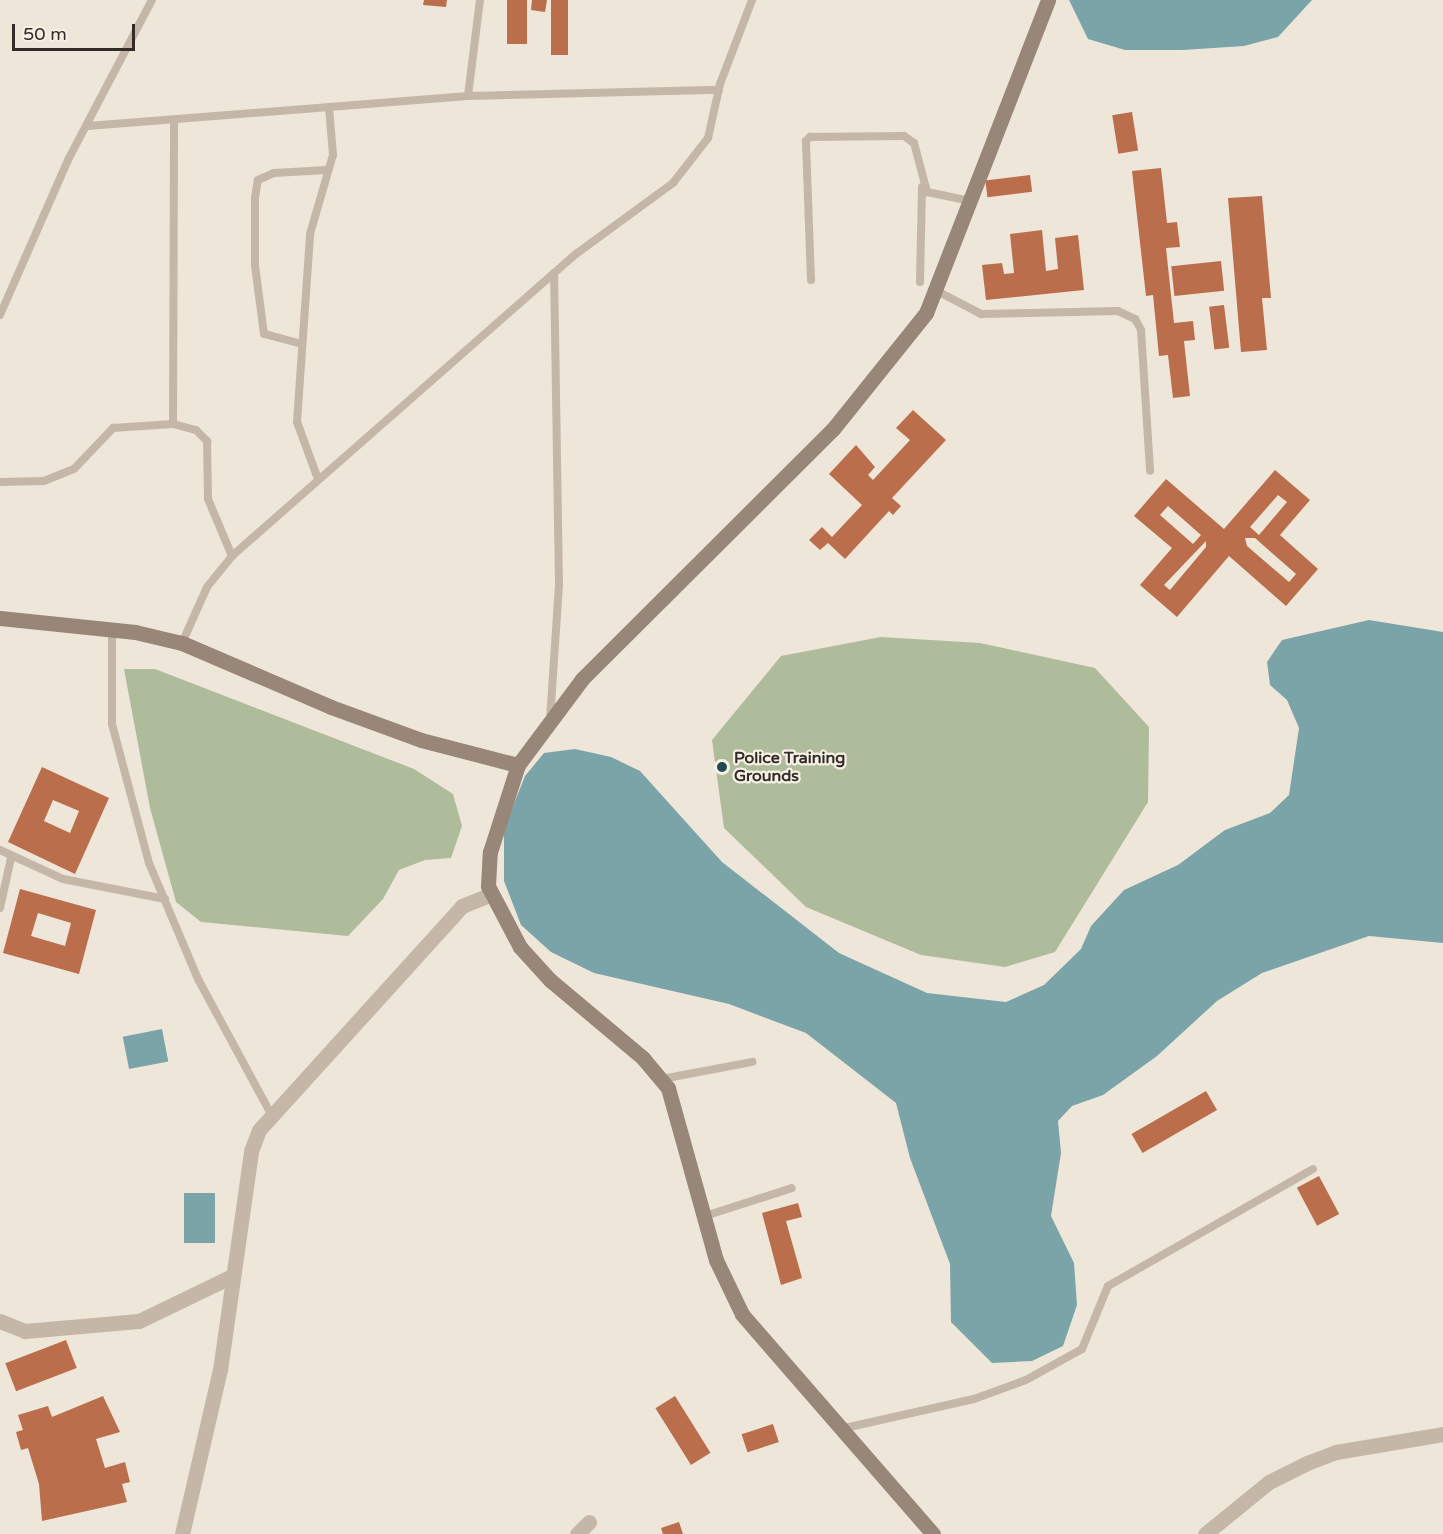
<!DOCTYPE html>
<html>
<head>
<meta charset="utf-8">
<style>
  body { margin:0 }
  #map { position:relative; width:1443px; height:1534px; overflow:hidden; background:#eee6d9; font-family:"Varela Round",sans-serif }
  div>[style] { position:absolute }
  [style*='--x'] { left:calc(var(--x)*1px); top:calc(var(--y)*1px); width:calc(var(--w)*1px); rotate:calc(var(--a)*1deg) }
  .green>* { inset:0; background:#afbc9b }
  .water>* { inset:0; background:#7ba4a9; transform-origin:0 0 }
  .building>* { inset:0; background:#ba6e4b; transform-origin:0 0 }
  .lane>* { height:8px; margin:-4px; padding:0 4px; transform-origin:4px; border-radius:4px; background:#c5b7a7 }
  .street>* { height:15px; margin:-7.5px; padding:0 7.5px; transform-origin:7.5px; border-radius:7.5px; background:#c5b7a7 }
  .secondary>* { height:15px; margin:-7.5px; padding:0 7.5px; transform-origin:7.5px; border-radius:7.5px; background:#988678 }
  .dots>* { width:16px; height:16px; translate:-50% -50%; box-sizing:border-box; border:3px solid #f7f0e5; border-radius:50% }
  span { translate:-50% -50%; white-space:nowrap; text-align:center; line-height:1.15; -webkit-text-stroke:4.5px #f7f0e5; paint-order:stroke }
  .poi-label { font-size:16px; color:#322b27; font-weight:700 }
  .left { translate:0 -50%; text-align:left }
  .scale { position:absolute; left:12px; top:24px; width:123px; height:27px; box-sizing:border-box; border:3px solid #322b27; border-top:0; padding-left:8px; font-size:18px; line-height:21px; white-space:nowrap; color:#322b27; -webkit-text-stroke:4px #f7f0e5; paint-order:stroke }
</style>
</head>
<body>
<div id="map">
  <div class="green">
    <div style="clip-path:polygon(881px 637px,980px 643px,1095px 668px,1149px 727px,1148px 802px,1055px 952px,1005px 967px,921px 955px,806px 907px,724px 828px,712px 740px,781px 656px)"></div>
    <div style="clip-path:polygon(124px 669px,155px 669px,414px 769px,453px 794px,462px 826px,451px 858px,425px 860px,399px 870px,383px 899px,348px 936px,201px 922px,176px 902px,150px 808px)"></div>
  </div>
  <div class="water">
    <div style="clip-path:polygon(1069px 0,1312px 0,1278px 37px,1244px 46px,1183px 50px,1125px 50px,1088px 39px)"></div>
    <div style="clip-path:polygon(1369px 620px,1443px 632px,1443px 943px,1369px 936px,1262px 973px,1217px 1001px,1157px 1056px,1103px 1095px,1072px 1106px,1058px 1121px,1061px 1153px,1051px 1216px,1074px 1263px,1077px 1305px,1063px 1346px,1032px 1361px,992px 1363px,951px 1322px,950px 1264px,910px 1158px,896px 1103px,806px 1033px,729px 1004px,594px 973px,551px 952px,521px 925px,504px 881px,504px 829px,525px 776px,544px 753px,575px 749px,611px 757px,640px 771px,722px 862px,839px 953px,927px 993px,1006px 1002px,1044px 985px,1081px 949px,1091px 926px,1124px 890px,1178px 865px,1225px 830px,1270px 813px,1289px 795px,1299px 728px,1287px 700px,1270px 685px,1267px 662px,1282px 640px)"></div>
    <div style="left:162px;top:1029px;width:33px;height:40px;rotate:79deg"></div>
    <div style="left:184px;top:1193px;width:31px;height:50px"></div>
  </div>
  <div class="building">
    <div style="clip-path:polygon(424px 0,447px 0,446px 7px,423px 5px)"></div>
    <div style="left:507px;top:0;width:20px;height:44px"></div>
    <div style="clip-path:polygon(532px 0,547px 0,545px 12px,531px 10px)"></div>
    <div style="left:551px;top:0;width:17px;height:55px"></div>
    <div style="left:1132px;top:112px;width:39px;height:20px;rotate:81deg"></div>
    <div style="clip-path:polygon(1161px 168px,1167px 223px,1177px 222px,1180px 247px,1166px 248px,1174px 323px,1193px 321px,1195px 340px,1184px 341px,1190px 396px,1173px 398px,1168px 355px,1159px 356px,1153px 295px,1146px 296px,1132px 171px)"></div>
    <div style="left:1030px;top:175px;width:17px;height:45px;rotate:83deg"></div>
    <div style="clip-path:polygon(1262px 196px,1271px 298px,1262px 298px,1267px 350px,1241px 352px,1228px 198px)"></div>
    <div style="clip-path:polygon(1042px 230px,1046px 271px,1058px 269px,1055px 238px,1078px 235px,1084px 290px,986px 300px,982px 265px,1002px 263px,1004px 274px,1014px 273px,1010px 234px)"></div>
    <div style="left:1221px;top:261px;width:30px;height:50px;rotate:84deg"></div>
    <div style="left:1224px;top:305px;width:43px;height:15px;rotate:83deg"></div>
    <div style="clip-path:polygon(913px 410px,946px 440px,892px 498px,901px 506px,893px 515px,889px 511px,845px 559px,828px 543px,820px 550px,809px 540px,822px 527px,832px 537px,862px 505px,829px 474px,856px 445px,875px 467px,868px 475px,873px 480px,910px 440px,896px 428px)"></div>
    <div style="clip-path:polygon(evenodd,1275px 470px,1310px 500px,1280px 535px,1318px 569px,1286px 606px,1229px 556px,1177px 617px,1140px 585px,1172px 548px,1134px 516px,1166px 479px,1224px 529px,1275px 470px,1278px 495px,1287px 502px,1259px 535px,1250px 527px,1278px 495px,1275px 470px,1168px 506px,1201px 535px,1193px 544px,1160px 515px,1168px 506px,1275px 470px,1245px 538px,1255px 538px,1296px 574px,1289px 582px,1247px 546px,1245px 538px,1275px 470px,1206px 541px,1206px 547px,1170px 590px,1164px 585px,1206px 541px)"></div>
    <div style="clip-path:polygon(evenodd,42px 767px,109px 798px,75px 874px,8px 842px,42px 767px,53px 800px,79px 811px,70px 833px,44px 821px,53px 800px)"></div>
    <div style="clip-path:polygon(evenodd,20px 889px,96px 910px,79px 974px,3px 953px,20px 889px,38px 913px,71px 923px,65px 946px,31px 936px,38px 913px)"></div>
    <div style="left:1206px;top:1091px;width:22px;height:86px;rotate:60deg"></div>
    <div style="left:1319px;top:1176px;width:43px;height:25px;rotate:62deg"></div>
    <div style="clip-path:polygon(798px 1203px,802px 1217px,786px 1221px,802px 1278px,781px 1285px,762px 1213px)"></div>
    <div style="left:66px;top:1340px;width:30px;height:65px;rotate:69deg"></div>
    <div style="clip-path:polygon(103px 1396px,120px 1432px,96px 1439px,105px 1468px,125px 1462px,130px 1482px,122px 1484px,127px 1502px,42px 1521px,39px 1484px,28px 1448px,21px 1450px,16px 1432px,23px 1430px,18px 1415px,48px 1406px,52px 1417px)"></div>
    <div style="left:675px;top:1396px;width:67px;height:23px;rotate:58deg"></div>
    <div style="left:773px;top:1424px;width:19px;height:33px;rotate:72deg"></div>
    <div style="clip-path:polygon(679px 1522px,683px 1534px,663px 1534px,661px 1528px)"></div>
  </div>
  <div class="lane">
    <div style="--x:468;--y:96;--w:97;--a:-82.9"></div>
    <div style="--x:88;--y:126;--w:381;--a:-4.5"></div>
    <div style="--x:468;--y:96;--w:251;--a:-1.4"></div>
    <div style="--x:811;--y:280;--w:139;--a:-92.1"></div>
    <div style="--x:806;--y:141;--w:6;--a:-45"></div>
    <div style="--x:810;--y:137;--w:94;--a:-0.6"></div>
    <div style="--x:904;--y:136;--w:12;--a:35"></div>
    <div style="--x:914;--y:143;--w:51;--a:75.1"></div>
    <div style="--x:927;--y:192;--w:45;--a:11.6"></div>
    <div style="--x:920;--y:282;--w:95;--a:-88.8"></div>
    <div style="--x:937;--y:291;--w:50;--a:27.6"></div>
    <div style="--x:981;--y:314;--w:137;--a:-1.3"></div>
    <div style="--x:1118;--y:311;--w:19;--a:25"></div>
    <div style="--x:1135;--y:319;--w:13;--a:61"></div>
    <div style="--x:1141;--y:330;--w:141;--a:86.3"></div>
    <div style="--x:0;--y:315;--w:171;--a:-66.3"></div>
    <div style="--x:69;--y:158;--w:178;--a:-62.3"></div>
    <div style="--x:302;--y:344;--w:39;--a:-165"></div>
    <div style="--x:264;--y:334;--w:69;--a:-97.5"></div>
    <div style="--x:255;--y:266;--w:68;--a:-90"></div>
    <div style="--x:255;--y:198;--w:18;--a:-81"></div>
    <div style="--x:258;--y:180;--w:17;--a:-24"></div>
    <div style="--x:274;--y:173;--w:53;--a:-3.2"></div>
    <div style="--x:173;--y:424;--w:304;--a:-89.8"></div>
    <div style="--x:318;--y:479;--w:61;--a:-110.2"></div>
    <div style="--x:297;--y:422;--w:188;--a:-86"></div>
    <div style="--x:310;--y:234;--w:82;--a:-73.8"></div>
    <div style="--x:333;--y:155;--w:48;--a:-94.8"></div>
    <div style="--x:0;--y:482;--w:44;--a:-1.3"></div>
    <div style="--x:44;--y:481;--w:32;--a:-22"></div>
    <div style="--x:74;--y:469;--w:57;--a:-46.4"></div>
    <div style="--x:113;--y:428;--w:60;--a:-3.8"></div>
    <div style="--x:173;--y:424;--w:24;--a:15"></div>
    <div style="--x:196;--y:430;--w:16;--a:45"></div>
    <div style="--x:207;--y:441;--w:58;--a:89"></div>
    <div style="--x:208;--y:499;--w:62;--a:67.2"></div>
    <div style="--x:112;--y:629;--w:95;--a:90"></div>
    <div style="--x:112;--y:724;--w:144;--a:75.1"></div>
    <div style="--x:149;--y:863;--w:126;--a:67.1"></div>
    <div style="--x:198;--y:979;--w:151;--a:61.6"></div>
    <div style="--x:182;--y:643;--w:61;--a:-65.9"></div>
    <div style="--x:207;--y:587;--w:40;--a:-51"></div>
    <div style="--x:232;--y:556;--w:458;--a:-41.3"></div>
    <div style="--x:576;--y:254;--w:120;--a:-36.2"></div>
    <div style="--x:673;--y:183;--w:57;--a:-52.1"></div>
    <div style="--x:708;--y:138;--w:55;--a:-77.5"></div>
    <div style="--x:720;--y:84;--w:90;--a:-69.1"></div>
    <div style="--x:550;--y:720;--w:135;--a:-86.2"></div>
    <div style="--x:559;--y:585;--w:312;--a:-90.9"></div>
    <div style="--x:0;--y:850;--w:69;--a:24.7"></div>
    <div style="--x:63;--y:879;--w:104;--a:11.1"></div>
    <div style="--x:0;--y:908;--w:51;--a:-77.6"></div>
    <div style="--x:662;--y:1079;--w:92;--a:-10.7"></div>
    <div style="--x:705;--y:1216;--w:91;--a:-17.8"></div>
    <div style="--x:845;--y:1428;--w:132;--a:-12.7"></div>
    <div style="--x:974;--y:1399;--w:55;--a:-20.1"></div>
    <div style="--x:1026;--y:1380;--w:64;--a:-29"></div>
    <div style="--x:1082;--y:1349;--w:68;--a:-67.6"></div>
    <div style="--x:1108;--y:1286;--w:236;--a:-29.7"></div>
  </div>
  <div class="street">
    <div style="--x:0;--y:1321;--w:27;--a:22"></div>
    <div style="--x:25;--y:1331;--w:114;--a:-5"></div>
    <div style="--x:139;--y:1321;--w:103;--a:-25.8"></div>
    <div style="--x:182;--y:1534;--w:168;--a:-77"></div>
    <div style="--x:220;--y:1370;--w:221;--a:-81.9"></div>
    <div style="--x:251;--y:1151;--w:22;--a:-69"></div>
    <div style="--x:259;--y:1130;--w:302;--a:-47.8"></div>
    <div style="--x:462;--y:906;--w:32;--a:-22"></div>
    <div style="--x:577;--y:1534;--w:17;--a:-45"></div>
    <div style="--x:1205;--y:1534;--w:82;--a:-39.1"></div>
    <div style="--x:1269;--y:1482;--w:42;--a:-26.6"></div>
    <div style="--x:1307;--y:1463;--w:31;--a:-21"></div>
    <div style="--x:1336;--y:1452;--w:109;--a:-9.5"></div>
  </div>
  <div class="secondary">
    <div style="--x:0;--y:618;--w:136;--a:5.9"></div>
    <div style="--x:135;--y:632;--w:48;--a:13.2"></div>
    <div style="--x:182;--y:643;--w:162;--a:23.2"></div>
    <div style="--x:331;--y:707;--w:96;--a:20.1"></div>
    <div style="--x:421;--y:740;--w:100;--a:14.5"></div>
    <div style="--x:933;--y:1534;--w:291;--a:-131"></div>
    <div style="--x:742;--y:1314;--w:60;--a:-115.7"></div>
    <div style="--x:716;--y:1260;--w:179;--a:-105.6"></div>
    <div style="--x:668;--y:1088;--w:39;--a:-130"></div>
    <div style="--x:643;--y:1058;--w:121;--a:-140"></div>
    <div style="--x:550;--y:980;--w:45;--a:-132.3"></div>
    <div style="--x:520;--y:947;--w:69;--a:-117.7"></div>
    <div style="--x:488;--y:886;--w:34;--a:-87"></div>
    <div style="--x:490;--y:852;--w:91;--a:-72.2"></div>
    <div style="--x:518;--y:765;--w:107;--a:-53.3"></div>
    <div style="--x:582;--y:679;--w:354;--a:-44.9"></div>
    <div style="--x:833;--y:429;--w:149;--a:-51.3"></div>
    <div style="--x:926;--y:313;--w:336;--a:-68.7"></div>
  </div>
  <div class="dots">
    <div style="left:722px;top:767px;background:#204950"></div>
  </div>
  <div class="poi-label">
    <span class="left" style="left:734px;top:767px">Police Training<br>Grounds</span>
  </div>
  <div class="scale">50 m</div>
</div>
</body>
</html>
